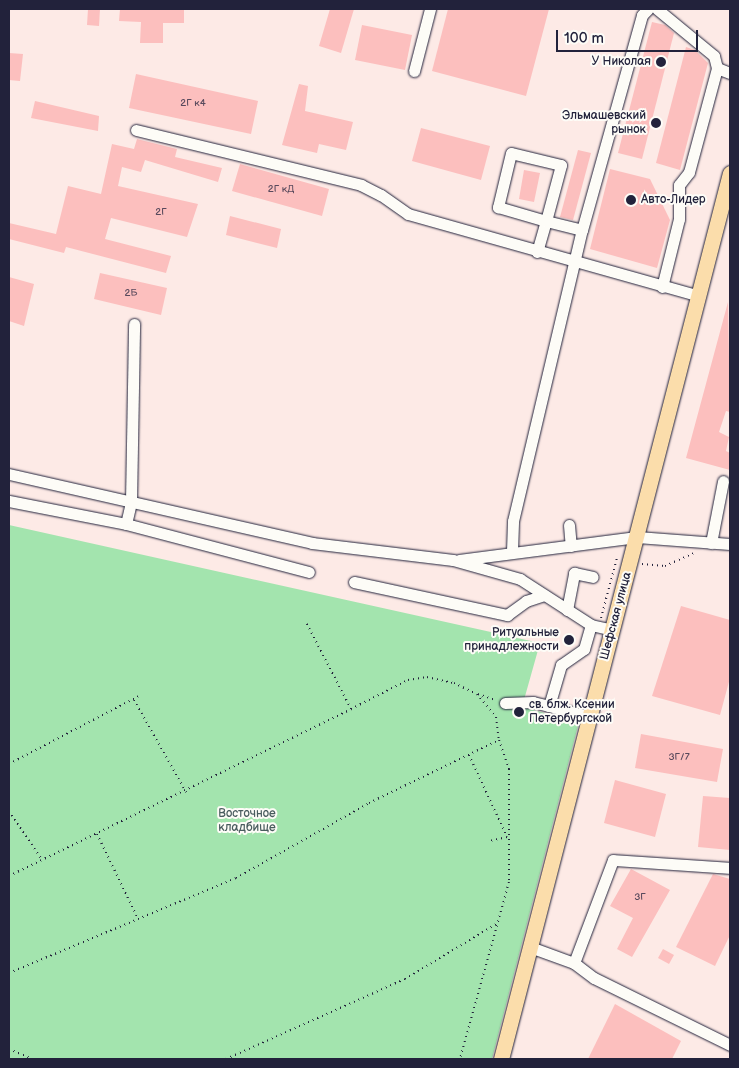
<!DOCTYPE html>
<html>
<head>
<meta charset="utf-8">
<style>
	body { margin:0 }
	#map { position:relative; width:739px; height:1068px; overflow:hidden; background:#fdeae6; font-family:"Balsamiq Sans",sans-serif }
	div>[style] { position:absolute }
	.green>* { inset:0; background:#a3e4ae }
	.building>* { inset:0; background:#fcbfbe }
	.path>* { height:2px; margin-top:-1px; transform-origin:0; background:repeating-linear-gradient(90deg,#22223b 0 1px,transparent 0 5px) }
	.roads { filter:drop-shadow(0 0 1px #22223b) drop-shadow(0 0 1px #22223b) }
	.minor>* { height:11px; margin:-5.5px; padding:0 5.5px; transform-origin:5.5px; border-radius:5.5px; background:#fdfcf7 }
	.major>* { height:15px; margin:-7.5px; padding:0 7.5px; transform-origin:7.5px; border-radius:7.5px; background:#fbddab }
	.dots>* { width:14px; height:14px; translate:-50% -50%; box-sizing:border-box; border:2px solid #fdfcf7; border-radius:50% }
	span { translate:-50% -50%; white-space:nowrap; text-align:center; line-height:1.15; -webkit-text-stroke:4px #fdfcf7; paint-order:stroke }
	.number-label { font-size:10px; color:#58495c }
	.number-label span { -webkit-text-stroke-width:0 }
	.poi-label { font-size:12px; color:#22223b }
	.right { translate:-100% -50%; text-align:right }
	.left { translate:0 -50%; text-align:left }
	.street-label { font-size:12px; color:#22223b }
	.park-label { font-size:12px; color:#495c5e }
	.frame { position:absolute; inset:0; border:10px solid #22223b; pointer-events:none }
	.scale { position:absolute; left:556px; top:30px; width:142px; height:22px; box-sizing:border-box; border:2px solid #22223b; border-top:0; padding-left:6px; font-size:15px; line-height:18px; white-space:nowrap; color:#22223b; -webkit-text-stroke:4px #fdfcf7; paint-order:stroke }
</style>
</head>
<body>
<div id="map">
	<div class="green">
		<div style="clip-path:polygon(9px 525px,540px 643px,522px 707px,579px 722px,492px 1059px,9px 1059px)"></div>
	</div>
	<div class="building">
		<div style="clip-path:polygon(88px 9px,100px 9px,99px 26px,87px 25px)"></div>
		<div style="clip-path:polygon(120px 9px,184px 9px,184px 23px,163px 23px,163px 43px,140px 43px,141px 22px,119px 21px)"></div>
		<div style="clip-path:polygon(330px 9px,354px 9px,341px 53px,319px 46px)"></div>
		<div style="clip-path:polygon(448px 9px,549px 9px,526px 96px,432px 71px)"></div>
		<div style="clip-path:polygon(652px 22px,665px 25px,674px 33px,642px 159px,618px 153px)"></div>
		<div style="clip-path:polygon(362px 25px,412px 35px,405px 70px,355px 60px)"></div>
		<div style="clip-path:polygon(686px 47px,695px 50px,708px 63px,680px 170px,656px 163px)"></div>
		<div style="clip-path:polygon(9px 53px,23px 54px,20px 81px,9px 80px)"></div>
		<div style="clip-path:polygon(136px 74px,258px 101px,251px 134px,129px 108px)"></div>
		<div style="clip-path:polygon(299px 84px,308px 86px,305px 111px,353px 122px,346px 150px,319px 144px,317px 153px,282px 145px)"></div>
		<div style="clip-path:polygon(35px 101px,99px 116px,98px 131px,31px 118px)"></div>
		<div style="clip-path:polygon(421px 128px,490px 146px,481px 180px,412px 161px)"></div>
		<div style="clip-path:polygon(137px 139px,177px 149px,175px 157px,222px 168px,218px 182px,145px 160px,141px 172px,122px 167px,118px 186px,198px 204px,187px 237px,111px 218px,105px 239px,171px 256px,166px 273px,66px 247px,64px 253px,9px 239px,9px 223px,56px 234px,68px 186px,101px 194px,112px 144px,134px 149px)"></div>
		<div style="clip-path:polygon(578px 150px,591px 153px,573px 220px,560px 217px)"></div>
		<div style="clip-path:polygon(240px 164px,329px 189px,322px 216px,232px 191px)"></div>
		<div style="clip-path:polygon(610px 169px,650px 179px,670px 220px,657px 268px,590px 249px)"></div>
		<div style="clip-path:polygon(524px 170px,540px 173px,534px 202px,519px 199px)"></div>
		<div style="clip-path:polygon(230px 216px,281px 229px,277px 248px,226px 235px)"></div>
		<div style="clip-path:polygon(100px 273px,167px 288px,161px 315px,94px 299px)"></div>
		<div style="clip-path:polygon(9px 277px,34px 284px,24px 326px,9px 321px)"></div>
		<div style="clip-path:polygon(728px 302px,730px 412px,726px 411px,719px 432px,729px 437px,726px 451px,730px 453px,730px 470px,686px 458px)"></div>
		<div style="clip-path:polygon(681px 606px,730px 620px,730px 678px,720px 715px,652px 696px)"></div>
		<div style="clip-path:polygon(641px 734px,723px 749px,717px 782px,635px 768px)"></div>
		<div style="clip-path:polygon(615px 780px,666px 794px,655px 837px,604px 823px)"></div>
		<div style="clip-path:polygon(703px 796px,730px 798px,730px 850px,698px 847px)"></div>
		<div style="clip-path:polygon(631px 869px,670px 890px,632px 957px,617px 949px,633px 918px,610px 906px)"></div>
		<div style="clip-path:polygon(713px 874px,730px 879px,730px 935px,715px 966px,676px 947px)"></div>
		<div style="clip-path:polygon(663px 949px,674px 955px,669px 964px,658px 958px)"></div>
		<div style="clip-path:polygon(615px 1004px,681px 1041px,672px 1059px,588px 1059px)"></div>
	</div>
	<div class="path">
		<div style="left:642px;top:564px;width:23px;rotate:5deg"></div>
		<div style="left:665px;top:566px;width:34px;rotate:-24deg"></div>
		<div style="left:601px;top:618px;width:62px;rotate:-75.1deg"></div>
		<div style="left:478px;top:694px;width:18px;rotate:19deg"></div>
		<div style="left:134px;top:700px;width:106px;rotate:60.5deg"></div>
		<div style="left:351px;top:709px;width:64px;rotate:-27deg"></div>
		<div style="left:408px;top:680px;width:19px;rotate:-9deg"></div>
		<div style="left:427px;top:677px;width:28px;rotate:13deg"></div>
		<div style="left:454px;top:683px;width:25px;rotate:26deg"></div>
		<div style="left:477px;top:694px;width:30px;rotate:50deg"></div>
		<div style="left:496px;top:717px;width:23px;rotate:83deg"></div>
		<div style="left:469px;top:755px;width:90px;rotate:65.1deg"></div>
		<div style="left:507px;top:837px;width:17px;rotate:167deg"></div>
		<div style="left:9px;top:764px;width:149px;rotate:-27.6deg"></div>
		<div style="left:9px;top:811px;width:59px;rotate:56deg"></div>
		<div style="left:97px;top:834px;width:94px;rotate:64.2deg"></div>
		<div style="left:138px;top:919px;width:106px;rotate:-22.7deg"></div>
		<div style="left:236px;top:878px;width:153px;rotate:-29.4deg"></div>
		<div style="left:369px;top:803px;width:144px;rotate:-25.9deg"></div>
		<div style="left:499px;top:740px;width:31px;rotate:71deg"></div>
		<div style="left:509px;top:769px;width:113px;rotate:90deg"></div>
		<div style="left:509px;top:882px;width:184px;rotate:105.5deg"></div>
		<div style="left:9px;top:876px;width:381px;rotate:-26deg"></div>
		<div style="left:351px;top:709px;width:96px;rotate:-117.4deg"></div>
		<div style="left:9px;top:973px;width:140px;rotate:-22.7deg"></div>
		<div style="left:9px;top:1049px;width:26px;rotate:23deg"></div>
		<div style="left:226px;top:1059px;width:196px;rotate:-24.1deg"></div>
		<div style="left:405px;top:979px;width:109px;rotate:-31.1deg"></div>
	</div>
	<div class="roads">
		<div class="minor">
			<div style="left:657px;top:9px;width:74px;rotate:39.5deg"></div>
			<div style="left:714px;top:56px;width:12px;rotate:76deg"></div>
			<div style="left:717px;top:68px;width:14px;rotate:21deg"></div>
			<div style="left:414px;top:71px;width:64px;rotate:-75.5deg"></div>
			<div style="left:136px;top:130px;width:232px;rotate:13.7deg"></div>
			<div style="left:361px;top:185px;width:22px;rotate:27deg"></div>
			<div style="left:381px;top:195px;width:33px;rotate:35deg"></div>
			<div style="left:408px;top:214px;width:302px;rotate:15.7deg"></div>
			<div style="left:537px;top:252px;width:32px;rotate:-74deg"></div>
			<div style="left:546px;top:221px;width:58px;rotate:-75deg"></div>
			<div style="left:561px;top:165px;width:51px;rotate:-166.5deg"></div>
			<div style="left:511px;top:153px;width:56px;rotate:103.5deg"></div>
			<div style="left:498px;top:207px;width:50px;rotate:16.3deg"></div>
			<div style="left:546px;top:221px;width:37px;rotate:14deg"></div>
			<div style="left:662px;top:287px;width:70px;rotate:-76deg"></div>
			<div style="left:679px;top:219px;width:34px;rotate:-90deg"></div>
			<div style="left:679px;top:185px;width:16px;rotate:-52deg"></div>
			<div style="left:689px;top:172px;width:108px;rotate:-74.9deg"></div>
			<div style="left:9px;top:474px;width:311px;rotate:12.8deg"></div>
			<div style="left:312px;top:543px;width:142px;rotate:6.9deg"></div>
			<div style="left:453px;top:560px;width:70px;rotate:15.8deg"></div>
			<div style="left:520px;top:579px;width:85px;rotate:32.9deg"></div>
			<div style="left:591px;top:625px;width:22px;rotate:13deg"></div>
			<div style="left:9px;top:501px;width:119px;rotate:11.1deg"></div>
			<div style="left:126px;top:524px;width:189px;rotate:14.7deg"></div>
			<div style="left:126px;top:524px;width:23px;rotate:-77deg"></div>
			<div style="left:131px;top:502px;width:178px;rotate:-89deg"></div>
			<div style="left:569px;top:525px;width:21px;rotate:85deg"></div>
			<div style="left:711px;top:543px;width:63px;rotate:-79deg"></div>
			<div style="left:512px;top:551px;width:30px;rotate:-88deg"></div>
			<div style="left:513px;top:521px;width:299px;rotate:-76.7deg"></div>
			<div style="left:582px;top:230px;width:223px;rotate:-74.4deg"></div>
			<div style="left:642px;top:15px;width:8px;rotate:-45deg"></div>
			<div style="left:459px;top:560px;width:179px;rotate:-7.4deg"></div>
			<div style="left:637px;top:537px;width:93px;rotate:4.3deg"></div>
			<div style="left:354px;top:582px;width:157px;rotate:12.2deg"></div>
			<div style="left:507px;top:615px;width:24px;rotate:-36deg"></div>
			<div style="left:526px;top:601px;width:19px;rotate:-18deg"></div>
			<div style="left:567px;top:610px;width:38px;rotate:-79deg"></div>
			<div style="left:574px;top:573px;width:19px;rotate:12deg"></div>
			<div style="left:505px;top:703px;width:28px;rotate:-2deg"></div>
			<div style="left:533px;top:702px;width:16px;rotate:14deg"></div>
			<div style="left:549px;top:706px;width:43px;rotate:-73.7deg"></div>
			<div style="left:561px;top:665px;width:28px;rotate:-35deg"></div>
			<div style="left:584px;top:649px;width:25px;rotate:-74deg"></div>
			<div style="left:549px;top:706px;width:42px;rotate:15deg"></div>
			<div style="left:530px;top:947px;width:47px;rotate:20deg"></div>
			<div style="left:574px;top:963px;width:110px;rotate:-69.3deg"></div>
			<div style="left:613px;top:860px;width:117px;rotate:3.9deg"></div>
			<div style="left:574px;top:963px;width:25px;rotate:37deg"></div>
			<div style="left:594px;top:978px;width:152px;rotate:26.2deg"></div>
		</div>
		<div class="major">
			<div style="left:501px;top:1059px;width:915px;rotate:-75.51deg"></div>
		</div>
	</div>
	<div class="dots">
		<div style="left:661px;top:62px;background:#22223b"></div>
		<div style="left:656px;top:123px;background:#22223b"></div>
		<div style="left:631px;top:200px;background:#22223b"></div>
		<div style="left:569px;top:640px;background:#22223b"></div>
		<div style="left:519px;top:712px;background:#22223b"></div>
	</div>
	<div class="number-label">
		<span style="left:193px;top:104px">2Г к4</span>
		<span style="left:281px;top:190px">2Г кД</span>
		<span style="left:161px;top:213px">2Г</span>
		<span style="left:131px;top:294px">2Б</span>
		<span style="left:679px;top:758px">3Г/7</span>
		<span style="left:640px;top:898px">3Г</span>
	</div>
	<div class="poi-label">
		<span class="right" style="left:651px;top:62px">У Николая</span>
		<span class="right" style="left:646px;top:123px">Эльмашевский<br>рынок</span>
		<span class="left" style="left:641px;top:200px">Авто-Лидер</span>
		<span class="right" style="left:559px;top:640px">Ритуальные<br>принадлежности</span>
		<span class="left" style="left:529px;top:712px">св. блж. Ксении<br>Петербургской</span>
	</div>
	<div class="street-label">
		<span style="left:616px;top:616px;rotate:-75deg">Шефская улица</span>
	</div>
	<div class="park-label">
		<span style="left:247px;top:821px">Восточное<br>кладбище</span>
	</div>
	<div class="frame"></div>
	<div class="scale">100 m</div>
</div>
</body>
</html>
